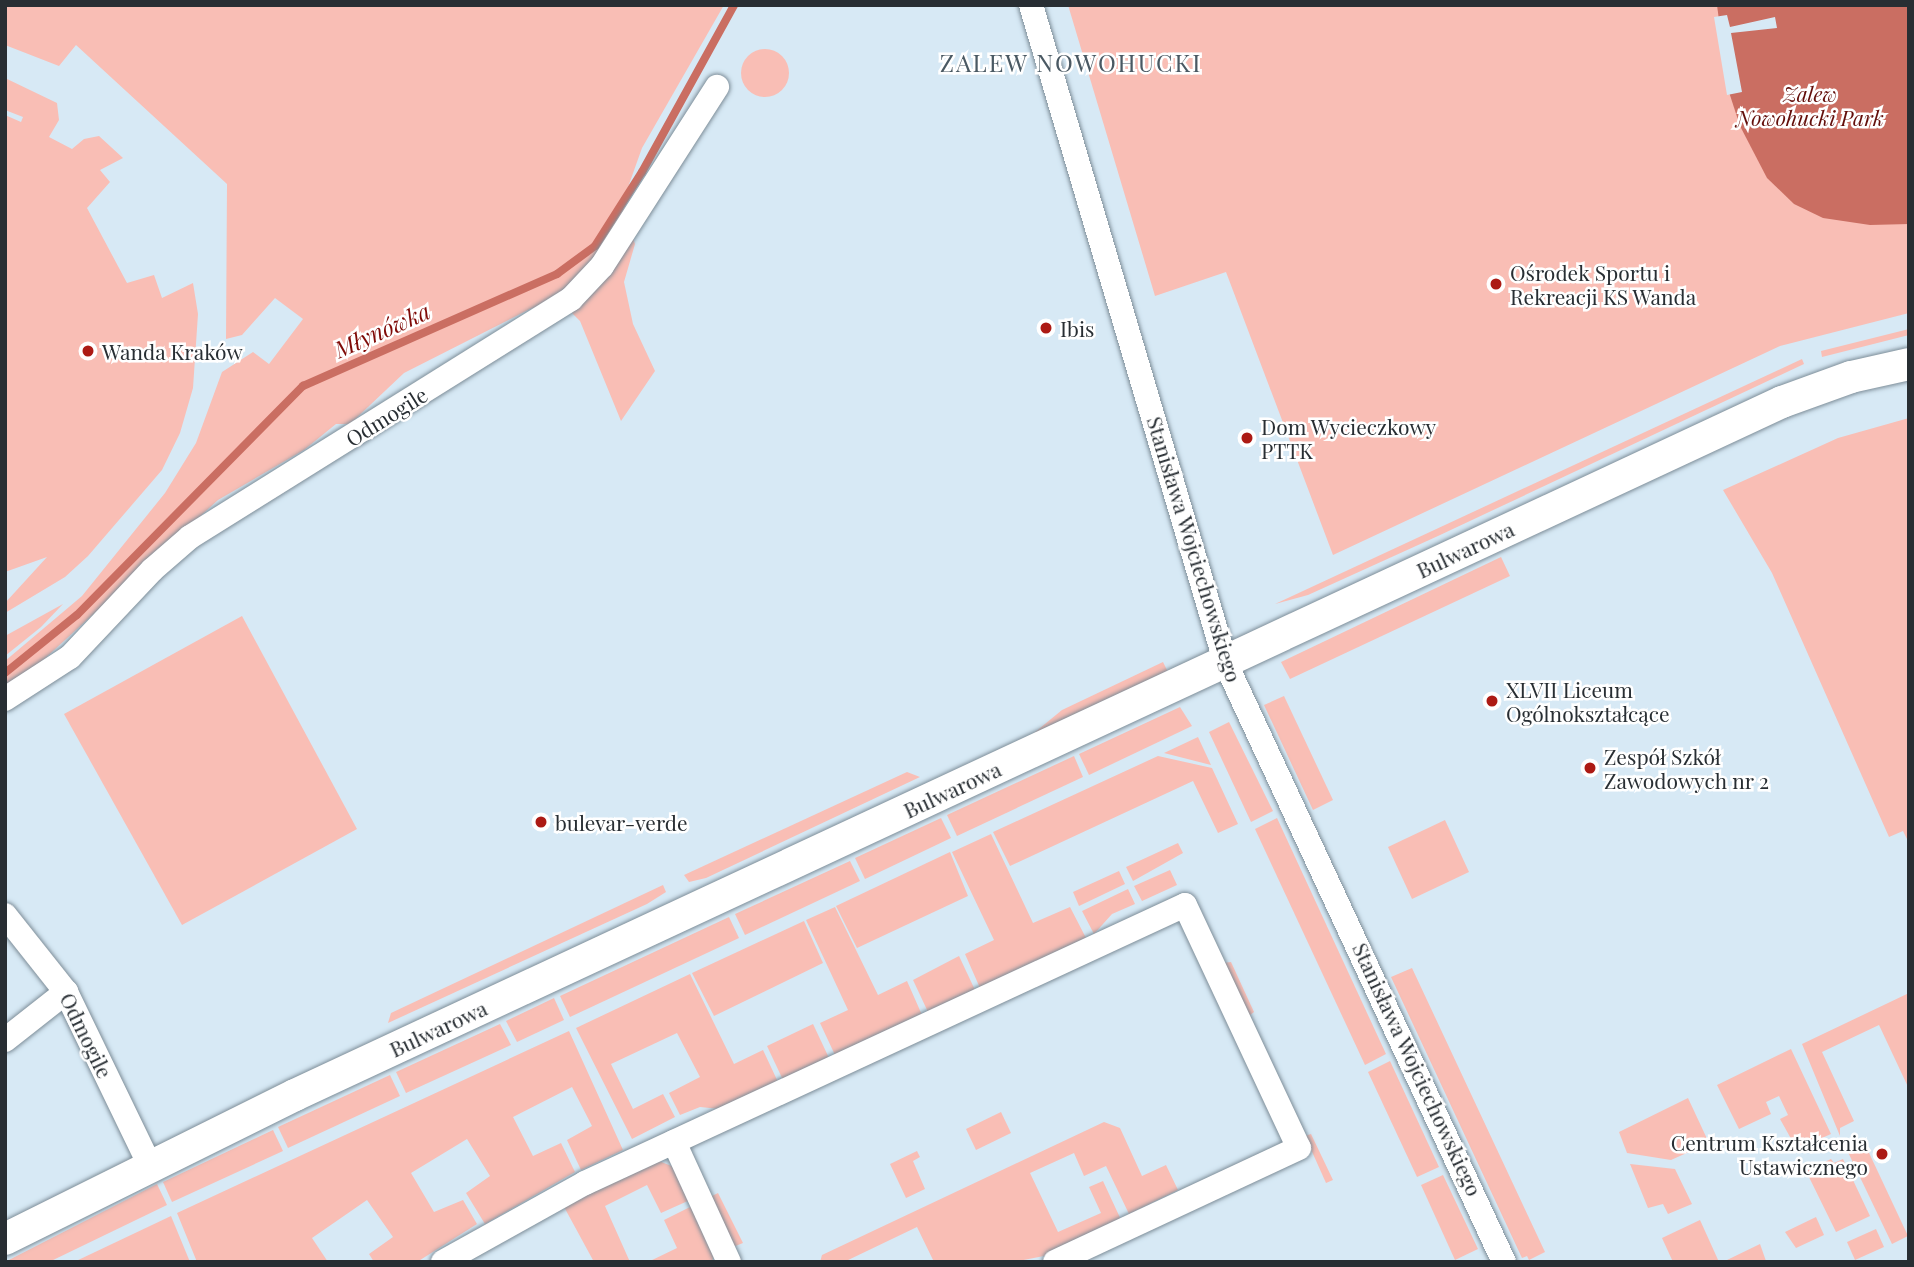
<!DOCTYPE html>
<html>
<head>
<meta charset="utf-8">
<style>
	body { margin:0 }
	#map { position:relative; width:1914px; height:1267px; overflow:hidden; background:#d7e9f5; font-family:"Playfair Display",serif }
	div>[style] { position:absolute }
	.green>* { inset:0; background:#f9beb5 }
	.round { border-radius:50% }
	.water>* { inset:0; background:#ca6e62 }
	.pier>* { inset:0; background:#d7e9f5 }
	.stream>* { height:8px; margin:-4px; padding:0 4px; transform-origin:4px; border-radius:4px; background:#ca6e62 }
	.roads { filter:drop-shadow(0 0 2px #7d8d98) drop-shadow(0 0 2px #7d8d98) }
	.minor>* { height:24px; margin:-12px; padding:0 12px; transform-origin:12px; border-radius:12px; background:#fff }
	.tertiary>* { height:32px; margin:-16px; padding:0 16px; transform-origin:16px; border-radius:16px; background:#fff }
	.dots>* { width:19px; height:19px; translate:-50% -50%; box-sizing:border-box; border:4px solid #fff; border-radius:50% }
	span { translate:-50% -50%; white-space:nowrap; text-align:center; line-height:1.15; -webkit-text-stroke:5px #fff; paint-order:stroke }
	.park-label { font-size:21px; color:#630e0a; font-style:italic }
	.poi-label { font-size:21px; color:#282e33 }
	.left { translate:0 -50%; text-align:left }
	.right { translate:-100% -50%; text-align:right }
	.street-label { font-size:21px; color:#282e33 }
	.water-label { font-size:23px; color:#7f0a07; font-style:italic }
	.quarter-label { font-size:24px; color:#4a5963; letter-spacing:2px }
	.frame { position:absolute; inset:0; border:7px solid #282e33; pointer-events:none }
</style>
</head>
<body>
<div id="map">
	<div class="green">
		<div style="clip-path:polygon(5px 5px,724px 5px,642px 148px,622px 204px,635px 244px,624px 282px,633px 324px,655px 371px,621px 421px,580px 321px,570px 311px,543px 305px,530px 309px,404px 373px,350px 424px,336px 424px,304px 450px,218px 500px,5px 695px,5px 661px,82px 596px,165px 493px,196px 443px,222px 372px,253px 352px,269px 364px,303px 319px,275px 298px,242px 335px,226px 339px,227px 184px,76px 45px,59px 66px,5px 45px)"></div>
		<div style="clip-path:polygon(1068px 5px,1909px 5px,1909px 313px,1780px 346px,1333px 555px,1226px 272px,1155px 296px)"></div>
		<div class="round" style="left:741px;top:49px;width:48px;height:48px"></div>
		<div style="clip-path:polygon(5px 78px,57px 103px,59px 120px,49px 137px,72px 149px,84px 139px,99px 136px,123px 158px,100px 170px,110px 182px,87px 208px,127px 283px,154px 275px,162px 298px,193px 283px,198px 314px,193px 388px,180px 433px,162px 470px,88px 556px,65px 577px,5px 613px,5px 603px,47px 557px,5px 572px,5px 115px,21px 122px,23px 117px,5px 110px)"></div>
		<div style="clip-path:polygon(1909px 329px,1909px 335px,1822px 357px,1821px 351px)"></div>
		<div style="clip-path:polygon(1802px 359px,1804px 364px,1438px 536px,1308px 595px,1275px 604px)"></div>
		<div style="clip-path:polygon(1909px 418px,1909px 843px,1903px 831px,1889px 837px,1772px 573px,1723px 490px,1838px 438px)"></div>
		<div style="clip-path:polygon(1501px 557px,1510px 576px,1290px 679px,1281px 662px)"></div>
		<div style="clip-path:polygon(63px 604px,41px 627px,5px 656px,5px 636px)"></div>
		<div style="clip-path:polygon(242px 616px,357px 829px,182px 925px,64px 714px)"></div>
		<div style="clip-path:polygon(1163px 662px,1168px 672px,1029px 737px,1062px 710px)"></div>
		<div style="clip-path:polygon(1284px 696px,1333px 800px,1313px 810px,1264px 705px)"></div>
		<div style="clip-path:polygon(1180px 707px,1192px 726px,1089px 775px,1079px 754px)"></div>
		<div style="clip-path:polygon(1229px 722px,1273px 811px,1251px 822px,1209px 732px)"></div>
		<div style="clip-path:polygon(1198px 737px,1211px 765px,1164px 753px)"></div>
		<div style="clip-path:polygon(1074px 756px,1083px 777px,957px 836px,947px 815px)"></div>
		<div style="clip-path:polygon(1158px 756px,1212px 768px,1238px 824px,1218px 833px,1193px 781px,1010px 866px,993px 832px)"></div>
		<div style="clip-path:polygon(907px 772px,920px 777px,706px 878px,689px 882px,684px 875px)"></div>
		<div style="clip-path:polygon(941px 818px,951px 838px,865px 879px,855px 858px)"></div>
		<div style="clip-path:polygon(1277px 818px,1386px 1054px,1365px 1065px,1255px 829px)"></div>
		<div style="clip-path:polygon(1445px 820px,1469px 872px,1412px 899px,1388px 847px)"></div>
		<div style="clip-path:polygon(991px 834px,1033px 923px,1070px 907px,1086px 938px,980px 988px,965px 954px,994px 940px,952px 852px)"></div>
		<div style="clip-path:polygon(1178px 843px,1183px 853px,1133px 881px,1126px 867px)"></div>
		<div style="clip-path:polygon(950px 852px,968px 896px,857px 948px,836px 906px)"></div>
		<div style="clip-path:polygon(850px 861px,860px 881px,745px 935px,735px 914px)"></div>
		<div style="clip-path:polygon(1170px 870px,1177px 885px,1142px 901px,1134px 886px)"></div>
		<div style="clip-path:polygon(1119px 871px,1125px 884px,1079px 906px,1073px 892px)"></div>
		<div style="clip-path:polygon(663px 885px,666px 892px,647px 904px,388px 1023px,391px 1013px)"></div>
		<div style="clip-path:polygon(1128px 889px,1135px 904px,1112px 914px,1094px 934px,1082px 911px)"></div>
		<div style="clip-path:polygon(835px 907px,878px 995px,907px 981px,922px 1015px,835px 1055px,820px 1023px,848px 1010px,806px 920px)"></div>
		<div style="clip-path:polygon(729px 917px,739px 938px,570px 1017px,560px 996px)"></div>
		<div style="clip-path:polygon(804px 921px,823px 963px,714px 1016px,692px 973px)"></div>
		<div style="clip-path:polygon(959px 956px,975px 990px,928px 1012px,913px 980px)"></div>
		<div style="clip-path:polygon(1231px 962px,1254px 1012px,1249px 1016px,1223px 963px)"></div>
		<div style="clip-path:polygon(1412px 968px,1545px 1252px,1529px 1260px,1527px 1256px,1522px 1258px,1391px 977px)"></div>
		<div style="clip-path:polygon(690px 974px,734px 1064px,763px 1050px,778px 1082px,720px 1109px,700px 1107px,680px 1115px,669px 1093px,700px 1077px,677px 1033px,611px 1064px,633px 1109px,663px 1094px,675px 1117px,632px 1139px,576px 1028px)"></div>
		<div style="clip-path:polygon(1909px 993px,1909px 1089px,1879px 1025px,1822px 1052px,1854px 1121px,1840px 1128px,1840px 1136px,1802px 1044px)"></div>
		<div style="clip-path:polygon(554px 998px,564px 1020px,517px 1042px,506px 1021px)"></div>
		<div style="clip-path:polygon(500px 1024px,511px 1045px,406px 1093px,396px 1072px)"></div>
		<div style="clip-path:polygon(813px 1024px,829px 1058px,783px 1080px,767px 1046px)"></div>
		<div style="clip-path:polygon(569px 1031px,623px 1150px,581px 1170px,567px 1140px,592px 1126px,572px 1087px,513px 1117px,533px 1156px,561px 1143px,575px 1172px,485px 1224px,466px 1193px,490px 1176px,467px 1139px,411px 1173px,434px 1212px,463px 1200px,477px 1224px,417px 1262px,374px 1262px,369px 1254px,393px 1237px,367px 1200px,312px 1238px,328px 1262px,197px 1262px,177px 1213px)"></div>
		<div style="clip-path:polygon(1791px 1049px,1831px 1134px,1822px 1138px,1824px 1143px,1799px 1153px,1780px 1119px,1788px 1115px,1779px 1096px,1766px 1102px,1771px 1114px,1739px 1129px,1717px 1085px)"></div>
		<div style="clip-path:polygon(1390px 1061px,1439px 1167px,1417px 1177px,1368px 1072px)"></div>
		<div style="clip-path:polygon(390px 1075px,400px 1096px,288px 1148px,278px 1127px)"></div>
		<div style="clip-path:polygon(1688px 1098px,1709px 1143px,1671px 1160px,1627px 1153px,1619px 1132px)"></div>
		<div style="clip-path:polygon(1001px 1112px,1011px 1133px,976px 1150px,966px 1129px)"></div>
		<div style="clip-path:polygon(1104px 1122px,1120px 1128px,1142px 1176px,1166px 1165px,1178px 1190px,1129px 1214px,1106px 1166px,1084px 1176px,1074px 1153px,1030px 1173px,1058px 1232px,1101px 1213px,1089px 1187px,1103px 1181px,1122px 1222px,1054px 1254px,1013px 1262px,934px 1262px,917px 1227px,844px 1262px,820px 1262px,822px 1255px)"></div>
		<div style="clip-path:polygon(273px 1130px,283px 1151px,172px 1202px,163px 1182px)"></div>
		<div style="clip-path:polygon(1311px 1134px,1333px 1180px,1326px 1183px,1305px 1136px)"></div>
		<div style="clip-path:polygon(1863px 1140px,1908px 1236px,1892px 1244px,1846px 1148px)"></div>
		<div style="clip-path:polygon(917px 1151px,920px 1157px,913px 1161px,925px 1189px,906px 1198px,890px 1164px)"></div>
		<div style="clip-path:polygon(1831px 1159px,1834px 1163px,1843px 1159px,1870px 1216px,1836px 1232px,1806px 1171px)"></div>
		<div style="clip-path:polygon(659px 1161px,674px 1167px,690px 1200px,661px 1213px,647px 1185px,605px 1206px,630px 1262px,594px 1262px,563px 1205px)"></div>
		<div style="clip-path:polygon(1630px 1164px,1675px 1169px,1692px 1204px,1668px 1214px,1663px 1204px,1648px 1208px)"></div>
		<div style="clip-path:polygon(1443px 1175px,1478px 1249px,1455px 1260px,1421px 1185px)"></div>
		<div style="clip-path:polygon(157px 1184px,167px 1205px,49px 1262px,5px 1262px)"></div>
		<div style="clip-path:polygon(718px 1193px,743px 1243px,733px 1247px,710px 1197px)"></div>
		<div style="clip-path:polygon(692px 1206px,714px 1255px,712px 1262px,648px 1262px,677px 1248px,664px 1220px)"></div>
		<div style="clip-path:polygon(171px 1216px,190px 1262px,74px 1262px)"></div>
		<div style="clip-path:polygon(1816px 1217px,1824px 1235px,1796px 1248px,1785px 1232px)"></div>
		<div style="clip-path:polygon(1700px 1220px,1719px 1262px,1673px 1262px,1662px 1238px)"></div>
		<div style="clip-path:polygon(1876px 1229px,1884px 1247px,1855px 1260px,1847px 1242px)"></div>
		<div style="clip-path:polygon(1760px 1244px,1766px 1261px,1728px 1262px,1727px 1260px)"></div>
	</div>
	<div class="water">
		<div style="clip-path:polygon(1717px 5px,1909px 5px,1909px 224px,1870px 225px,1823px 218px,1794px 204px,1767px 178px,1740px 126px,1728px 89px)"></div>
	</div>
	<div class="pier">
		<div style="clip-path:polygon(1727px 15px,1730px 27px,1775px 17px,1777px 28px,1731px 33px,1742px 92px,1727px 95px,1714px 17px)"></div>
	</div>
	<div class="stream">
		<div style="left:5px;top:673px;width:92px;rotate:-38.9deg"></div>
		<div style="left:77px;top:615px;width:322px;rotate:-45.4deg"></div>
		<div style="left:303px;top:386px;width:278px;rotate:-23.8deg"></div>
		<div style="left:557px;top:274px;width:47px;rotate:-36.4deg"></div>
		<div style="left:595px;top:246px;width:88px;rotate:-57.6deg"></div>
		<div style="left:642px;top:172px;width:191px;rotate:-61.1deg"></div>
	</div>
	<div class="roads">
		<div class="minor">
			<div style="left:1031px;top:5px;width:687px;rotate:73.52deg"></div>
			<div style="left:1226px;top:664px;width:659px;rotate:65.07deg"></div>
			<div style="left:5px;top:699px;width:77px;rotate:-32.9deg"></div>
			<div style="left:70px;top:657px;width:120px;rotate:-46.7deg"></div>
			<div style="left:152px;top:570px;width:50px;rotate:-41deg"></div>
			<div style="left:190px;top:537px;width:449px;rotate:-32deg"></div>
			<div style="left:571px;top:299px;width:45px;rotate:-46.8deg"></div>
			<div style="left:602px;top:266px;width:213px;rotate:-57.3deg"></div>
			<div style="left:5px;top:915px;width:98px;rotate:51.6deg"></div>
			<div style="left:66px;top:992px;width:195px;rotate:64.2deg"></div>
			<div style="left:5px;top:1040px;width:78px;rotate:-38.2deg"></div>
			<div style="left:674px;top:1142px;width:132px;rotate:65.4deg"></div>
			<div style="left:443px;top:1262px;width:162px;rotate:-29.1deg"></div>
			<div style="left:585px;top:1183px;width:661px;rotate:-24.86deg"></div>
			<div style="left:1185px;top:905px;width:268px;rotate:64.9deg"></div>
			<div style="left:1299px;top:1148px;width:269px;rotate:155deg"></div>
		</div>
		<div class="tertiary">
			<div style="left:5px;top:1239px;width:324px;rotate:-26.4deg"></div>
			<div style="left:295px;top:1095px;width:1641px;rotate:-24.99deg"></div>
			<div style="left:1782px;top:402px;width:73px;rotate:-19.9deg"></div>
			<div style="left:1851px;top:377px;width:59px;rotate:-12.6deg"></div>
		</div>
	</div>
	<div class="dots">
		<div style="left:1496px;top:284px;background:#ac1a14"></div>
		<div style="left:1046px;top:328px;background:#ac1a14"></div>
		<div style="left:88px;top:351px;background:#ac1a14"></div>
		<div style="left:1247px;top:438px;background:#ac1a14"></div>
		<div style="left:1492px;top:701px;background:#ac1a14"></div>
		<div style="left:1590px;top:768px;background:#ac1a14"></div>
		<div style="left:541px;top:822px;background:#ac1a14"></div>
		<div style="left:1882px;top:1154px;background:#ac1a14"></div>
	</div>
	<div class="park-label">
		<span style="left:1810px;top:105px">Zalew<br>Nowohucki Park</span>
	</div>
	<div class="poi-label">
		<span class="left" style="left:1510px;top:284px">Ośrodek Sportu i<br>Rekreacji KS Wanda</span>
		<span class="left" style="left:1060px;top:328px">Ibis</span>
		<span class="left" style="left:102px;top:351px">Wanda Kraków</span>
		<span class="left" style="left:1261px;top:438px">Dom Wycieczkowy<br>PTTK</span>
		<span class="left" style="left:1506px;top:701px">XLVII Liceum<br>Ogólnokształcące</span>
		<span class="left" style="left:1604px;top:768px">Zespół Szkół<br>Zawodowych nr 2</span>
		<span class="left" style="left:555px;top:822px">bulevar-verde</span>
		<span class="right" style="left:1868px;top:1154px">Centrum Kształcenia<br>Ustawicznego</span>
	</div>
	<div class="street-label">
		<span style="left:386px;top:416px;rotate:-32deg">Odmogile</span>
		<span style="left:1195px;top:549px;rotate:73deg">Stanisława Wojciechowskiego</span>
		<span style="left:1465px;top:549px;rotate:-25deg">Bulwarowa</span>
		<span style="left:952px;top:789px;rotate:-25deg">Bulwarowa</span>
		<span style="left:438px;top:1028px;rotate:-25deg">Bulwarowa</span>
		<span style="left:87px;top:1035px;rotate:64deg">Odmogile</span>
		<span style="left:1418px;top:1069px;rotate:65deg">Stanisława Wojciechowskiego</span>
	</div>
	<div class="water-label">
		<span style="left:382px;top:330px;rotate:-24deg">Młynówka</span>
	</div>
	<div class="quarter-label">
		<span style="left:1071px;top:63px">ZALEW NOWOHUCKI</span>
	</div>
	<div class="frame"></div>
</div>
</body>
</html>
